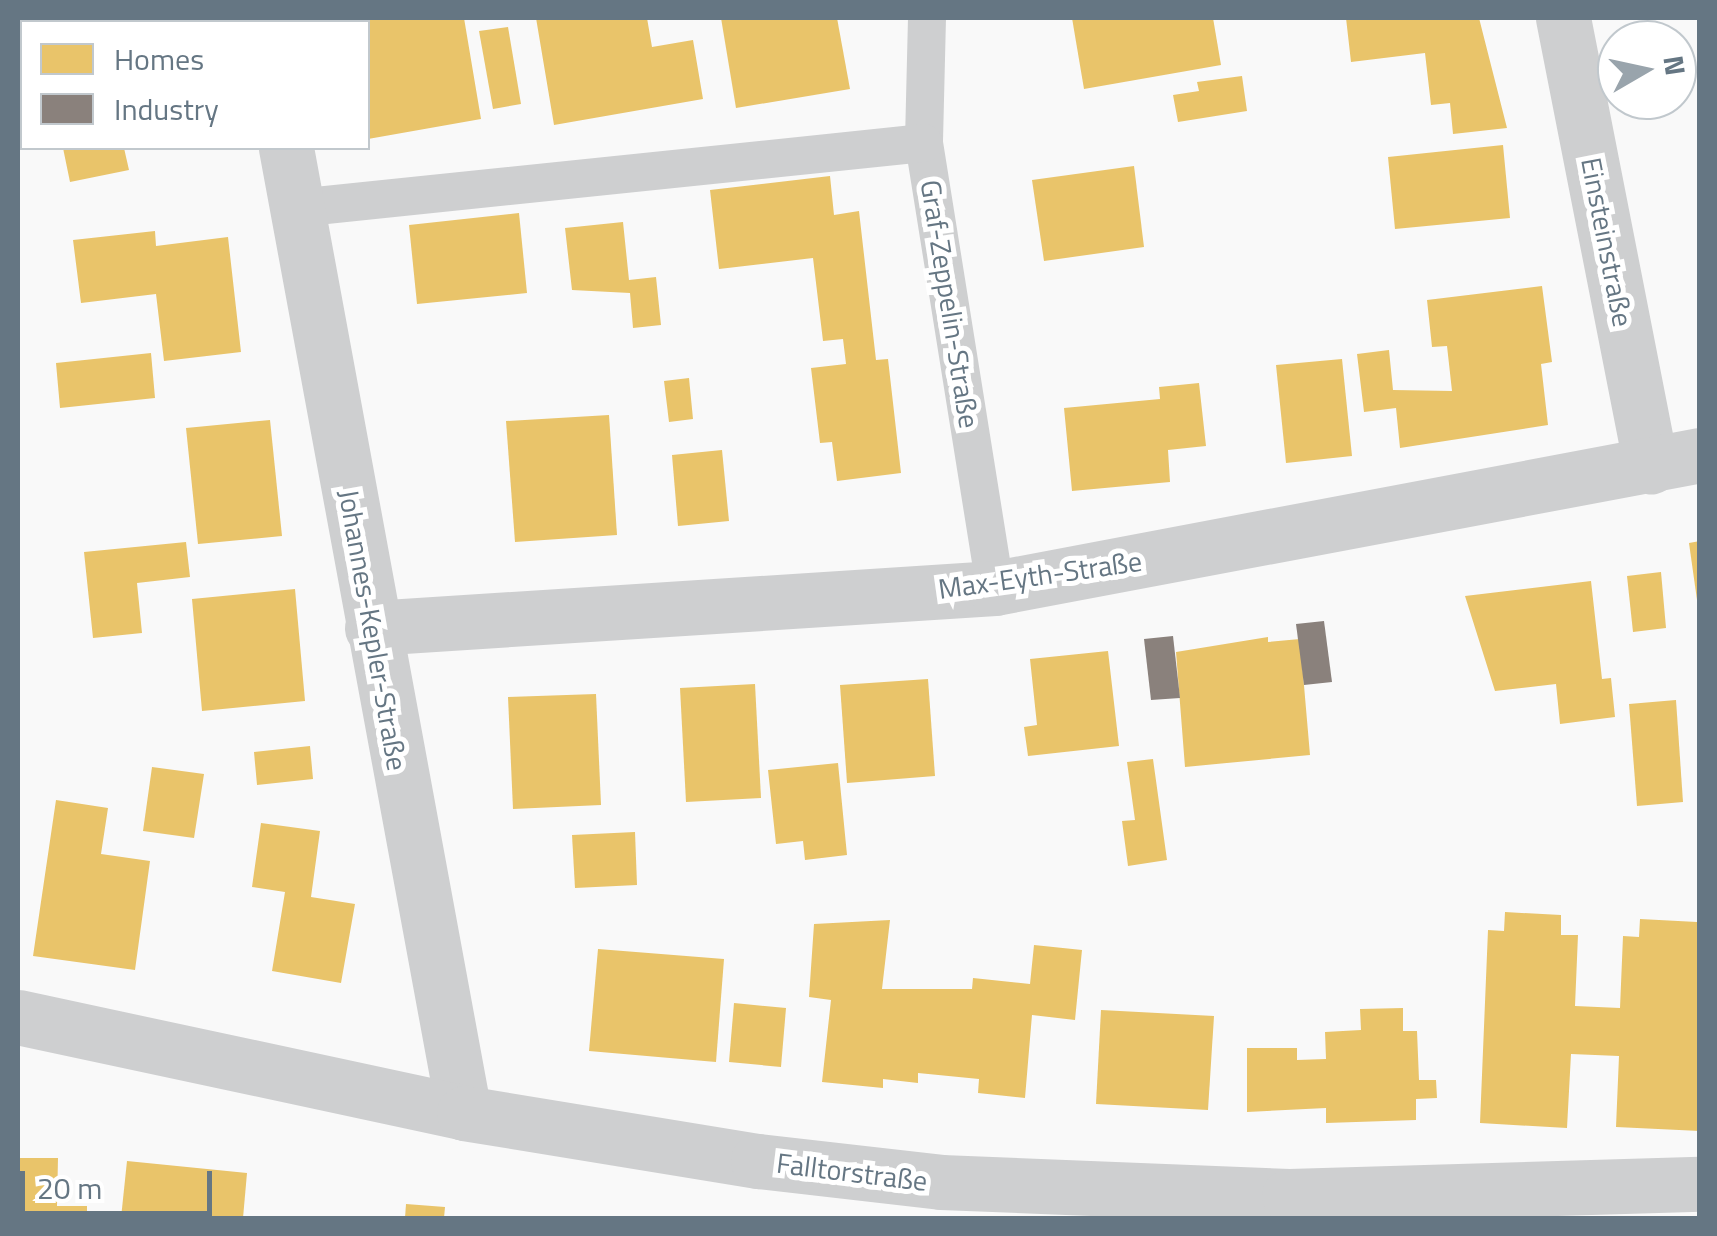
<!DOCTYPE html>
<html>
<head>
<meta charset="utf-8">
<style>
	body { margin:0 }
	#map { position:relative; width:1717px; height:1236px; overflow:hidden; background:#f9f9f9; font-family:"Titillium Web",sans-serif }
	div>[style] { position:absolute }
	.homes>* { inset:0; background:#e9c46a }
	.industry>* { inset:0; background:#8a817c }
	.lane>* { height:38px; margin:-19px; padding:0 19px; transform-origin:19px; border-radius:19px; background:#cecfd0 }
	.street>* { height:55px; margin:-27.5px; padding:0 27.5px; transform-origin:27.5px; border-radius:27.5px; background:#cecfd0 }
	span { translate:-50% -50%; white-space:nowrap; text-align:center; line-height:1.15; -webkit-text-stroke:10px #fff; paint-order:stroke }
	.street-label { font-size:28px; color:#657683 }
	.frame { position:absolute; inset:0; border:20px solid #657683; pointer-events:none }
	.legend { position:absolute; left:20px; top:20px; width:350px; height:130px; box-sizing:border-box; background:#fff; border:2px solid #c1c8cd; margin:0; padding:12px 18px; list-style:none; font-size:30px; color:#657683 }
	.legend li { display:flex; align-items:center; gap:20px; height:50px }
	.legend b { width:50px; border:2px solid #c1c8cd }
	.north { position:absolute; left:1597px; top:20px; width:100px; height:100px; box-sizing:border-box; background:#fff; border:2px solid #c1c8cd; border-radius:50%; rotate:81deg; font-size:28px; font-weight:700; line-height:40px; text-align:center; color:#657683 }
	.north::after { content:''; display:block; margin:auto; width:35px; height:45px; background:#99a4ac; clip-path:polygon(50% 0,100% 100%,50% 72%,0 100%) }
	.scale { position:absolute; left:20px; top:1171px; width:192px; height:45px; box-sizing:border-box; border:5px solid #657683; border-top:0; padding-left:12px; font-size:30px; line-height:35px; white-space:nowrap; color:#657683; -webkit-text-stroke:8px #fff; paint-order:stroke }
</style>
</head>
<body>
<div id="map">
	<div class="homes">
		<div style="clip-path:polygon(63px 18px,201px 18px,202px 22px,64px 22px)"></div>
		<div style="clip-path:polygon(338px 18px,464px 18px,481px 119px,368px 139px,368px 22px)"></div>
		<div style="clip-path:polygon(536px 18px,647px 18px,652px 47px,693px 40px,703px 99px,554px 125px)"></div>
		<div style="clip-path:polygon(721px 18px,837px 18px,850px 89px,736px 108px)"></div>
		<div style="clip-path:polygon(1072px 18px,1213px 18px,1221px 65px,1084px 89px)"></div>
		<div style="clip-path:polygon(1346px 18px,1479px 18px,1507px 128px,1453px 134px,1450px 103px,1431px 105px,1425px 53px,1351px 62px)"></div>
		<div style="clip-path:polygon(508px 27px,521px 104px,493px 109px,479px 31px)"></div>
		<div style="clip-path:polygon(1242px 76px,1247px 111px,1178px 122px,1173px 95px,1199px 91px,1197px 82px)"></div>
		<div style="clip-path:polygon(1503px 145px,1510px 218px,1395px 229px,1388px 157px)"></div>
		<div style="clip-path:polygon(63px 148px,124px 148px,129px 170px,70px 182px)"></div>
		<div style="clip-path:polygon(1134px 166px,1144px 247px,1044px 261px,1032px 180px)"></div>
		<div style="clip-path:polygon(830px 176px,834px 215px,859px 211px,876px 360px,888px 359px,901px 473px,837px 481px,832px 442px,820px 443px,811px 368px,846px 364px,843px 339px,823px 341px,813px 258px,719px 269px,710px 190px)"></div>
		<div style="clip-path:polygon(519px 213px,527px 293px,417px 304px,409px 225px)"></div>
		<div style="clip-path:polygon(623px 222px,629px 280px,656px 277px,661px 325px,633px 328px,630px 293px,572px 290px,565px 228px)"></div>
		<div style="clip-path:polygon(155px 231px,156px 246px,228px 237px,241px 352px,164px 361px,156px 294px,81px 303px,73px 240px)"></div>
		<div style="clip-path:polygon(1542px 286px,1552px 362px,1541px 364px,1548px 425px,1400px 448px,1396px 408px,1364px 412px,1357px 354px,1389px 350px,1393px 390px,1452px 391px,1447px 346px,1432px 347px,1427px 300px)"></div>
		<div style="clip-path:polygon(151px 353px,155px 398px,60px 408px,56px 363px)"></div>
		<div style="clip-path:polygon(1342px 359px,1352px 456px,1286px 463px,1276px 365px)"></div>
		<div style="clip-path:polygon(689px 378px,693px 419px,669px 422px,664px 381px)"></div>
		<div style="clip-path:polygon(1199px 383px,1206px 446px,1168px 450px,1170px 482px,1072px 491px,1064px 408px,1160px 399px,1159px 387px)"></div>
		<div style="clip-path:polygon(609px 415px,617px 535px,515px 542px,506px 421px)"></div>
		<div style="clip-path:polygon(270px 420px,282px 536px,198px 544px,186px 428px)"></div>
		<div style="clip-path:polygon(722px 450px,729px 521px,678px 526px,672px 455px)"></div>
		<div style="clip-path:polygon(1700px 541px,1700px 600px,1697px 600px,1689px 543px)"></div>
		<div style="clip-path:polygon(186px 542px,190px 577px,137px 583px,142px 633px,93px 638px,84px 552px)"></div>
		<div style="clip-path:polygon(1661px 572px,1666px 628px,1633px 632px,1627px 576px)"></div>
		<div style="clip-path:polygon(1591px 581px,1602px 679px,1611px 678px,1615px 717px,1560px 724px,1556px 684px,1495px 691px,1465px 596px)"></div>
		<div style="clip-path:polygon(295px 589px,305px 701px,202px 711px,192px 599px)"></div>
		<div style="clip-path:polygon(1268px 637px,1268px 642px,1300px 639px,1310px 755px,1185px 767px,1176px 652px)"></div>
		<div style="clip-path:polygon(1108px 651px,1119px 746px,1028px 756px,1024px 727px,1037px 725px,1030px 659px)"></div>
		<div style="clip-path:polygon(928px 679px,935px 776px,847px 783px,840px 685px)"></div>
		<div style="clip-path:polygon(755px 684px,761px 798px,686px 802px,680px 688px)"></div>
		<div style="clip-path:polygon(596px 694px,601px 805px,513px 809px,508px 697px)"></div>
		<div style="clip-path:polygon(1676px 700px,1683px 802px,1637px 806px,1629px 704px)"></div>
		<div style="clip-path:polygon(310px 746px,313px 779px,257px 785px,254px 752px)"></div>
		<div style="clip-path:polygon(1153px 759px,1167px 860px,1128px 866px,1122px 821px,1135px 820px,1127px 762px)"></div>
		<div style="clip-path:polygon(838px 763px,847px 855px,805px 860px,803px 841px,776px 844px,768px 770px)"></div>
		<div style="clip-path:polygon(152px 767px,204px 774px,194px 838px,143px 831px)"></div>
		<div style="clip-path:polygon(56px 800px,108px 808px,101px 854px,150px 861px,135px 970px,33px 956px)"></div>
		<div style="clip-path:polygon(261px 823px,320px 831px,311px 897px,355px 904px,341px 983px,272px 971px,285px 892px,252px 887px)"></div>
		<div style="clip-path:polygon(635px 832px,637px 885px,575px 888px,572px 835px)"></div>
		<div style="clip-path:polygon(1505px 912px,1561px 915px,1561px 935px,1578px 935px,1575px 1006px,1620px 1008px,1623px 936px,1639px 937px,1640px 919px,1697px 922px,1700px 1131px,1616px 1127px,1619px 1056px,1571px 1054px,1567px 1128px,1480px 1123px,1488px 930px,1504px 931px)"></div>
		<div style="clip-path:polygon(890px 920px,882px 989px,972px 989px,973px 978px,1030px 984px,1034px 945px,1082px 950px,1075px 1020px,1032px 1015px,1025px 1098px,978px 1093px,979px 1079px,918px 1073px,918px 1083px,883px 1079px,883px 1088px,822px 1082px,831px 1000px,809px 997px,814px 924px)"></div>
		<div style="clip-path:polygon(598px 949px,724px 959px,716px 1062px,589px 1051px)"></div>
		<div style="clip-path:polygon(734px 1003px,786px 1008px,781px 1067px,729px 1062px)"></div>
		<div style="clip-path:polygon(1403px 1008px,1403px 1031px,1417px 1031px,1419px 1080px,1436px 1080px,1437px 1098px,1416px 1099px,1416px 1120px,1326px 1123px,1326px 1108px,1247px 1112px,1247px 1048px,1297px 1048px,1297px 1060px,1326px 1059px,1325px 1032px,1361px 1030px,1360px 1009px)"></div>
		<div style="clip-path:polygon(1101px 1010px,1214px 1016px,1208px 1110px,1096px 1104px)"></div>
		<div style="clip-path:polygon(18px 1158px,58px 1158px,57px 1206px,87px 1206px,87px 1218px,18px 1218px)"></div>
		<div style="clip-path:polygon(127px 1161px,247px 1173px,243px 1218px,121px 1218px)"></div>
		<div style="clip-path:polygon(406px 1204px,445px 1207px,444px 1218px,405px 1218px)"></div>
	</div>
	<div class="industry">
		<div style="clip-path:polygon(1324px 621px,1332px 682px,1304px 685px,1296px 624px)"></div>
		<div style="clip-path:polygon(1173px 636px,1180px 698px,1151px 700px,1144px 639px)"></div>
	</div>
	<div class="lane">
		<div style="left:927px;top:18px;width:125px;rotate:91.4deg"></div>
		<div style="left:924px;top:143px;width:451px;rotate:80.9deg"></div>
		<div style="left:297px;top:208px;width:630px;rotate:-5.92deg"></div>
	</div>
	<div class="street">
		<div style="left:263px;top:18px;width:4px;rotate:76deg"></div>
		<div style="left:1563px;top:18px;width:457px;rotate:78.9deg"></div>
		<div style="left:286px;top:148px;width:981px;rotate:79.55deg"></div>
		<div style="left:372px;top:628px;width:624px;rotate:-3.67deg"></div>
		<div style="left:995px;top:588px;width:717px;rotate:-10.68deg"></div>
		<div style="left:18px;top:1017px;width:456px;rotate:12.1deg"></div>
		<div style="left:464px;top:1113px;width:298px;rotate:9.3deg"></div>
		<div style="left:758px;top:1161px;width:184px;rotate:6.5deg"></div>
		<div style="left:941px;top:1182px;width:348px;rotate:2.3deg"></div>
		<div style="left:1289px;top:1196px;width:411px;rotate:-1.7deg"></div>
	</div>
	<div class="street-label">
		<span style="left:1607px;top:242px;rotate:79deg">Einsteinstraße</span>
		<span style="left:950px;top:304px;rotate:81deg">Graf-Zeppelin-Straße</span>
		<span style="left:1040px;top:575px;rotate:-8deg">Max-Eyth-Straße</span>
		<span style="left:373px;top:630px;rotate:80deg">Johannes-Kepler-Straße</span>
		<span style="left:852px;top:1172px;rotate:7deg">Falltorstraße</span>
	</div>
	<div class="frame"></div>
	<ul class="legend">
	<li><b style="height:28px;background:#e9c46a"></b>Homes</li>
	<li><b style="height:28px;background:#8a817c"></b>Industry</li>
	</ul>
	<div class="north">N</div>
	<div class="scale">20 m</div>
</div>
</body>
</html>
